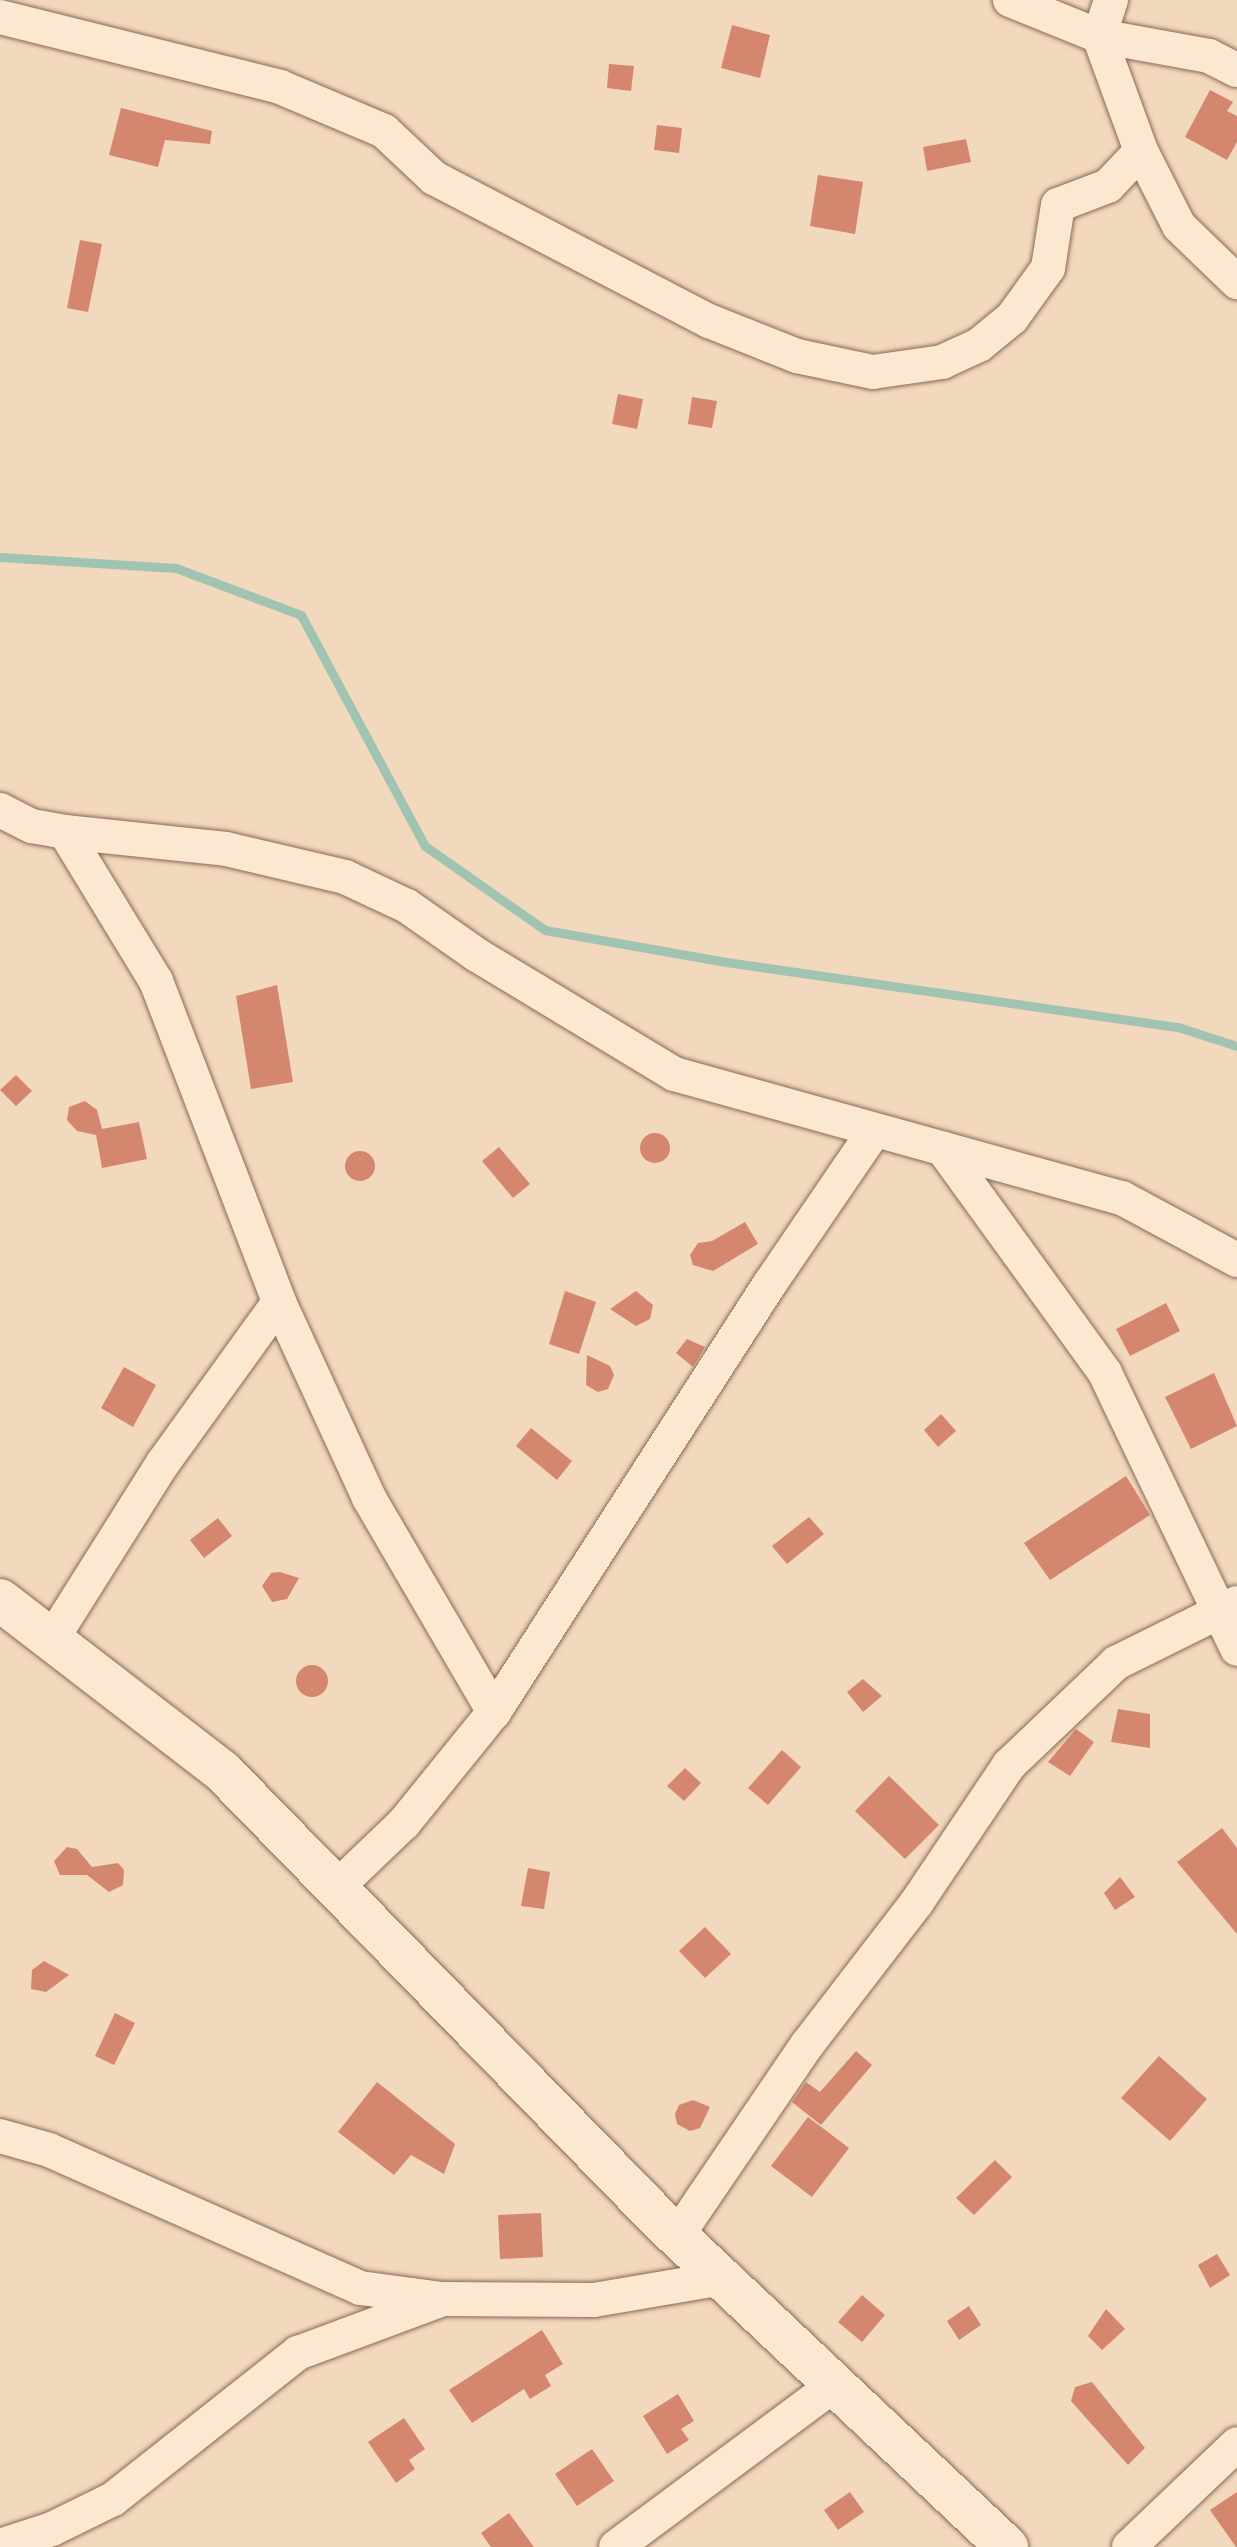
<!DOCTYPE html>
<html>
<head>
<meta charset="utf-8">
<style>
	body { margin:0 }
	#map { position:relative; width:1237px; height:2547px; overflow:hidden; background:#f2d8bd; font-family:Georgia,serif }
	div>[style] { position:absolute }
	.stream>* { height:9px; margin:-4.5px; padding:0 4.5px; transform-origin:4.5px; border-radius:4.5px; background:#a1c3b2 }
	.building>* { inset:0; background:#d4866f }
	.round { border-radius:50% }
	.roads { filter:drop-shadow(0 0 2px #8c6754) drop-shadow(0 0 2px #8c6754) }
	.minor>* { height:34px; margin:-17px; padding:0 17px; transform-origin:17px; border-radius:17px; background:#fce7d1 }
	.tertiary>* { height:42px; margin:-21px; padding:0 21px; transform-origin:21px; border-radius:21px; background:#fce7d1 }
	span { translate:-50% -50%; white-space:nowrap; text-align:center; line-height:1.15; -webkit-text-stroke:6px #f9e4cd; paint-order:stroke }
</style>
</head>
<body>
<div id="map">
	<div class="stream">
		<div style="left:0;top:557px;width:176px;rotate:3.6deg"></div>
		<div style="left:176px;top:568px;width:134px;rotate:20.6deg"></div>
		<div style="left:301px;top:615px;width:262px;rotate:61.8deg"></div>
		<div style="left:425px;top:846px;width:146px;rotate:35deg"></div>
		<div style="left:545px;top:930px;width:184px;rotate:10deg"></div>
		<div style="left:726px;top:962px;width:457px;rotate:8.2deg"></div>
		<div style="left:1178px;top:1027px;width:62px;rotate:17.9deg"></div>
	</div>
	<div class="building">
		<div style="clip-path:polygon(732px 25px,770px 35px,760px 78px,721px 68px)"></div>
		<div style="clip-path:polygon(609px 64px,634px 66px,631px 91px,607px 88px)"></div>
		<div style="clip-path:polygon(1210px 90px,1233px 102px,1227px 111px,1237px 116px,1237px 142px,1227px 160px,1185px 137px)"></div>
		<div style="clip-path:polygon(121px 108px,212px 131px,210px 144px,165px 140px,158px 167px,109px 155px)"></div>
		<div style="clip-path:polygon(657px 125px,682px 128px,679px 153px,654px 150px)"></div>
		<div style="clip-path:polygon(966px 139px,971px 162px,927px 171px,923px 147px)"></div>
		<div style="clip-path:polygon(818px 175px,863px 182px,855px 234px,810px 226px)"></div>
		<div style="clip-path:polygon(80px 240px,102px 244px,88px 312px,67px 308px)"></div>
		<div style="clip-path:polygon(618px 394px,643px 399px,637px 429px,612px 424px)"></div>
		<div style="clip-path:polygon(692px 397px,717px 401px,712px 428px,688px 424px)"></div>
		<div style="clip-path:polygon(277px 985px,293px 1082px,251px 1089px,236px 996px)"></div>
		<div style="clip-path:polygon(16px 1075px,32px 1091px,16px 1106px,0 1090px)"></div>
		<div style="clip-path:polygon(85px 1101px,97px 1110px,102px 1129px,139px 1122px,147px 1159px,102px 1168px,96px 1135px,77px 1131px,67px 1120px,69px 1107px)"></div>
		<div class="round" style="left:640px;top:1133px;width:30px;height:30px"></div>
		<div style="clip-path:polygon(499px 1147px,530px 1184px,513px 1198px,482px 1161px)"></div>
		<div class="round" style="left:345px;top:1151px;width:30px;height:30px"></div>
		<div style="clip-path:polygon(745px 1222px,758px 1244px,713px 1271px,693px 1265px,690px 1255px,698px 1243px,712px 1241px)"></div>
		<div style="clip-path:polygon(565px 1291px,596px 1302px,579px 1354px,549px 1344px)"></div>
		<div style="clip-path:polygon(636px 1291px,653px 1305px,650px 1319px,636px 1326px,610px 1309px)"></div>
		<div style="clip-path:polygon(1166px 1303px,1180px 1331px,1130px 1356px,1116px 1329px)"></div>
		<div style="clip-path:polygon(687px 1339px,705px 1347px,693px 1367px,676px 1353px)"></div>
		<div style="clip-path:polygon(587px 1355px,610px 1366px,614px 1375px,608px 1389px,598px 1392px,586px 1385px)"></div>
		<div style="clip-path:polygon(124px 1367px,156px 1385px,133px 1427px,101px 1408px)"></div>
		<div style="clip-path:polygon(1214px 1373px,1237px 1426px,1191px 1449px,1165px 1397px)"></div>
		<div style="clip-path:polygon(941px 1414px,956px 1431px,938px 1447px,924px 1430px)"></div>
		<div style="clip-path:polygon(531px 1428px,572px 1461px,557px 1480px,516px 1446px)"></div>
		<div style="clip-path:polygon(1126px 1476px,1150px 1515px,1050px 1580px,1024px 1543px)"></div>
		<div style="clip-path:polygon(809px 1517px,824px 1534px,787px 1564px,772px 1546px)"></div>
		<div style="clip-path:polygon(218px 1518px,232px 1536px,204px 1558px,190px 1540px)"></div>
		<div style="clip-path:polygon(280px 1572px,299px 1578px,287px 1599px,272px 1602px,262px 1586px,271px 1573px)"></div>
		<div class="round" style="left:296px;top:1665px;width:32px;height:32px"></div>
		<div style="clip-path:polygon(863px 1679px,882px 1696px,863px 1712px,847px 1692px)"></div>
		<div style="clip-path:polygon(1118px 1709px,1150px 1714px,1150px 1748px,1111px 1742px)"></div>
		<div style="clip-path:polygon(1076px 1729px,1094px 1742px,1070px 1776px,1048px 1762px)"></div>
		<div style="clip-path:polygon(782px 1750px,801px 1767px,768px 1805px,748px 1788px)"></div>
		<div style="clip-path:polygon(685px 1768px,701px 1783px,684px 1801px,667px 1786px)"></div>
		<div style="clip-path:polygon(889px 1776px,939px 1825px,905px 1859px,855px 1811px)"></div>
		<div style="clip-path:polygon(1222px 1828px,1237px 1848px,1237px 1934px,1177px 1862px)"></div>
		<div style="clip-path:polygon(67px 1847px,77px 1849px,92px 1867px,118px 1863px,124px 1870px,123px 1885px,109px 1892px,87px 1875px,60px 1875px,54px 1861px)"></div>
		<div style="clip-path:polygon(528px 1868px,550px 1872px,544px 1909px,521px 1906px)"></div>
		<div style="clip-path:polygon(1120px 1877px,1135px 1897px,1115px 1910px,1104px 1893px)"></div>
		<div style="clip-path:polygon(705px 1927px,731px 1954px,705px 1978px,679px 1951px)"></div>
		<div style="clip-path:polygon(44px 1961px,69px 1975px,46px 1992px,31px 1989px,32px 1970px)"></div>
		<div style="clip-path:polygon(115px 2013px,135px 2023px,114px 2065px,95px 2056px)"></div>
		<div style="clip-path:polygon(856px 2051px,872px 2065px,821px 2125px,792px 2102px,806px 2082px,820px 2092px)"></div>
		<div style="clip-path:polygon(1159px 2056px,1207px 2099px,1170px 2141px,1121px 2098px)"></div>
		<div style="clip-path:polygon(377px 2082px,455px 2144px,444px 2174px,411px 2155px,394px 2175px,338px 2132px)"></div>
		<div style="clip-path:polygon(693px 2100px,710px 2107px,700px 2128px,690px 2131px,677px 2124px,675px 2114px,679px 2105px)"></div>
		<div style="clip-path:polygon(808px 2117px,849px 2148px,812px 2197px,771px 2166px)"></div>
		<div style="clip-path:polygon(995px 2160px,1012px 2177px,974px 2215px,956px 2198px)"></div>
		<div style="clip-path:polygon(541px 2213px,543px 2257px,500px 2259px,498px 2215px)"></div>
		<div style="clip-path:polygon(1217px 2254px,1230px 2275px,1210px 2288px,1198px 2265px)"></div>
		<div style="clip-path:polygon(862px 2295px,885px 2315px,862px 2342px,838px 2322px)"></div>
		<div style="clip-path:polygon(969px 2306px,981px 2325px,959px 2340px,947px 2321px)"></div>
		<div style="clip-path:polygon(1106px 2309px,1125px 2329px,1102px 2350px,1088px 2336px)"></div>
		<div style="clip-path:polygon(542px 2330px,563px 2364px,545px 2375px,551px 2386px,530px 2399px,524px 2389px,472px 2423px,449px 2390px)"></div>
		<div style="clip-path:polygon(1092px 2382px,1145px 2448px,1128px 2465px,1071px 2401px,1075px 2387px)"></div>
		<div style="clip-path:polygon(678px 2394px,694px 2421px,681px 2429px,689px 2440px,667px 2454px,643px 2416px)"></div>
		<div style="clip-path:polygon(404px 2418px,425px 2449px,409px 2460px,415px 2469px,396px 2483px,368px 2442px)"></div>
		<div style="clip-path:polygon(592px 2449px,614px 2481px,577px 2506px,555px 2474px)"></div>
		<div style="clip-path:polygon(850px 2492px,864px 2512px,838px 2530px,824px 2510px)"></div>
		<div style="clip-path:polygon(1237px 2492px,1237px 2547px,1236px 2547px,1210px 2510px)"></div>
		<div style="clip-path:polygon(509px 2513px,534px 2547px,491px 2547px,481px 2533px)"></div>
	</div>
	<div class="roads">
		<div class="minor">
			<div style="left:1010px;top:0;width:96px;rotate:22deg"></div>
			<div style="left:1099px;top:36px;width:122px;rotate:69.9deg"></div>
			<div style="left:1141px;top:151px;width:84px;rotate:63.1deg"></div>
			<div style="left:1179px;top:226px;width:81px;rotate:44deg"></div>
			<div style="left:1111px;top:0;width:38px;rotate:108deg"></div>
			<div style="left:1099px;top:36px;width:112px;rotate:10.3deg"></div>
			<div style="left:1209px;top:56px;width:31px;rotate:27deg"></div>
			<div style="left:0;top:17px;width:289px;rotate:14deg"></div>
			<div style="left:280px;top:87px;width:113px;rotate:22.9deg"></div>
			<div style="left:384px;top:131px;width:69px;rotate:43.2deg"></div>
			<div style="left:434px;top:178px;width:310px;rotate:27.5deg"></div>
			<div style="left:709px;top:321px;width:95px;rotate:21.7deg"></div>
			<div style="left:797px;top:356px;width:78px;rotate:11.9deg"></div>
			<div style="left:873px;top:372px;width:70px;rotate:-8.2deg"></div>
			<div style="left:942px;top:362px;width:41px;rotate:-24.7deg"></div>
			<div style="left:979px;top:345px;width:43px;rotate:-39.3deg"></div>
			<div style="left:1012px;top:318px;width:62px;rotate:-54.2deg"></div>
			<div style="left:1048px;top:268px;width:64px;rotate:-81deg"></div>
			<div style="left:1058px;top:205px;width:53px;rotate:-20.8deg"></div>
			<div style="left:1108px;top:186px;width:48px;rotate:-46.7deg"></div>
			<div style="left:0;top:810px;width:36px;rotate:27deg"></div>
			<div style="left:32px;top:826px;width:34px;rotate:10deg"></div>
			<div style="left:65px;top:832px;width:162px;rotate:6deg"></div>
			<div style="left:226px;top:849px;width:122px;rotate:13.2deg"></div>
			<div style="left:345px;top:877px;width:68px;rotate:25.1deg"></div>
			<div style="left:407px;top:906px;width:85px;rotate:35deg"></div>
			<div style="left:477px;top:955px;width:230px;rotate:31.1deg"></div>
			<div style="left:674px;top:1074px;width:465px;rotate:15.5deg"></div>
			<div style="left:1122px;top:1198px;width:131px;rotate:28.3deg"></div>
			<div style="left:65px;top:832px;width:175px;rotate:58.6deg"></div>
			<div style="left:156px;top:981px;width:344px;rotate:69deg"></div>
			<div style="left:279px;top:1302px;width:216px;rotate:65.3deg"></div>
			<div style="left:369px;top:1498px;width:248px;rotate:59.7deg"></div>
			<div style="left:943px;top:1149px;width:276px;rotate:54.1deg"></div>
			<div style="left:1105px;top:1373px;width:306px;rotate:64.4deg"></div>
			<div style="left:52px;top:1639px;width:208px;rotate:-57.8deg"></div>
			<div style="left:163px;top:1463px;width:198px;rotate:-54.2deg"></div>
			<div style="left:336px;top:1888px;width:94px;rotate:-43.7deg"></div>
			<div style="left:404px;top:1823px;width:143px;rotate:-51deg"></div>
			<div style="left:494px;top:1712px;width:508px;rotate:-57.22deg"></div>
			<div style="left:769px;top:1285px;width:186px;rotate:-55.7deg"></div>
			<div style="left:0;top:2136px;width:51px;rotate:15.9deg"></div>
			<div style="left:49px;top:2150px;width:340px;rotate:23.9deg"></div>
			<div style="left:360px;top:2288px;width:83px;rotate:7.6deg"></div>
			<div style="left:442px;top:2299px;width:152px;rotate:0.4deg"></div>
			<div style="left:594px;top:2300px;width:131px;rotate:-9.7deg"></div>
			<div style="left:677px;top:2236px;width:231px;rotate:-55.8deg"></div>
			<div style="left:807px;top:2045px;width:180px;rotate:-52.4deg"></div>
			<div style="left:917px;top:1902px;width:165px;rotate:-56.1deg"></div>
			<div style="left:1009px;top:1765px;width:148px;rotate:-43.6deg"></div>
			<div style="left:1116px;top:1663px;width:135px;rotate:-26.4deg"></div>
			<div style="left:0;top:2546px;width:55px;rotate:-18.1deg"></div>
			<div style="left:52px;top:2529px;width:68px;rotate:-26.2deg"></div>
			<div style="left:113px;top:2499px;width:236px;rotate:-38.3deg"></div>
			<div style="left:298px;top:2353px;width:149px;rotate:-20.4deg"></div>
			<div style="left:616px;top:2547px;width:275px;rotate:-36.6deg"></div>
			<div style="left:1129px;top:2547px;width:149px;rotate:-43.6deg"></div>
		</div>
		<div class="tertiary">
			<div style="left:0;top:1600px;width:282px;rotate:37.6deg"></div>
			<div style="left:223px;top:1772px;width:630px;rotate:45.71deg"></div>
			<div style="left:663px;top:2223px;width:473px;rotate:43.3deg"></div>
		</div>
	</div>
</div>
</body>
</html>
